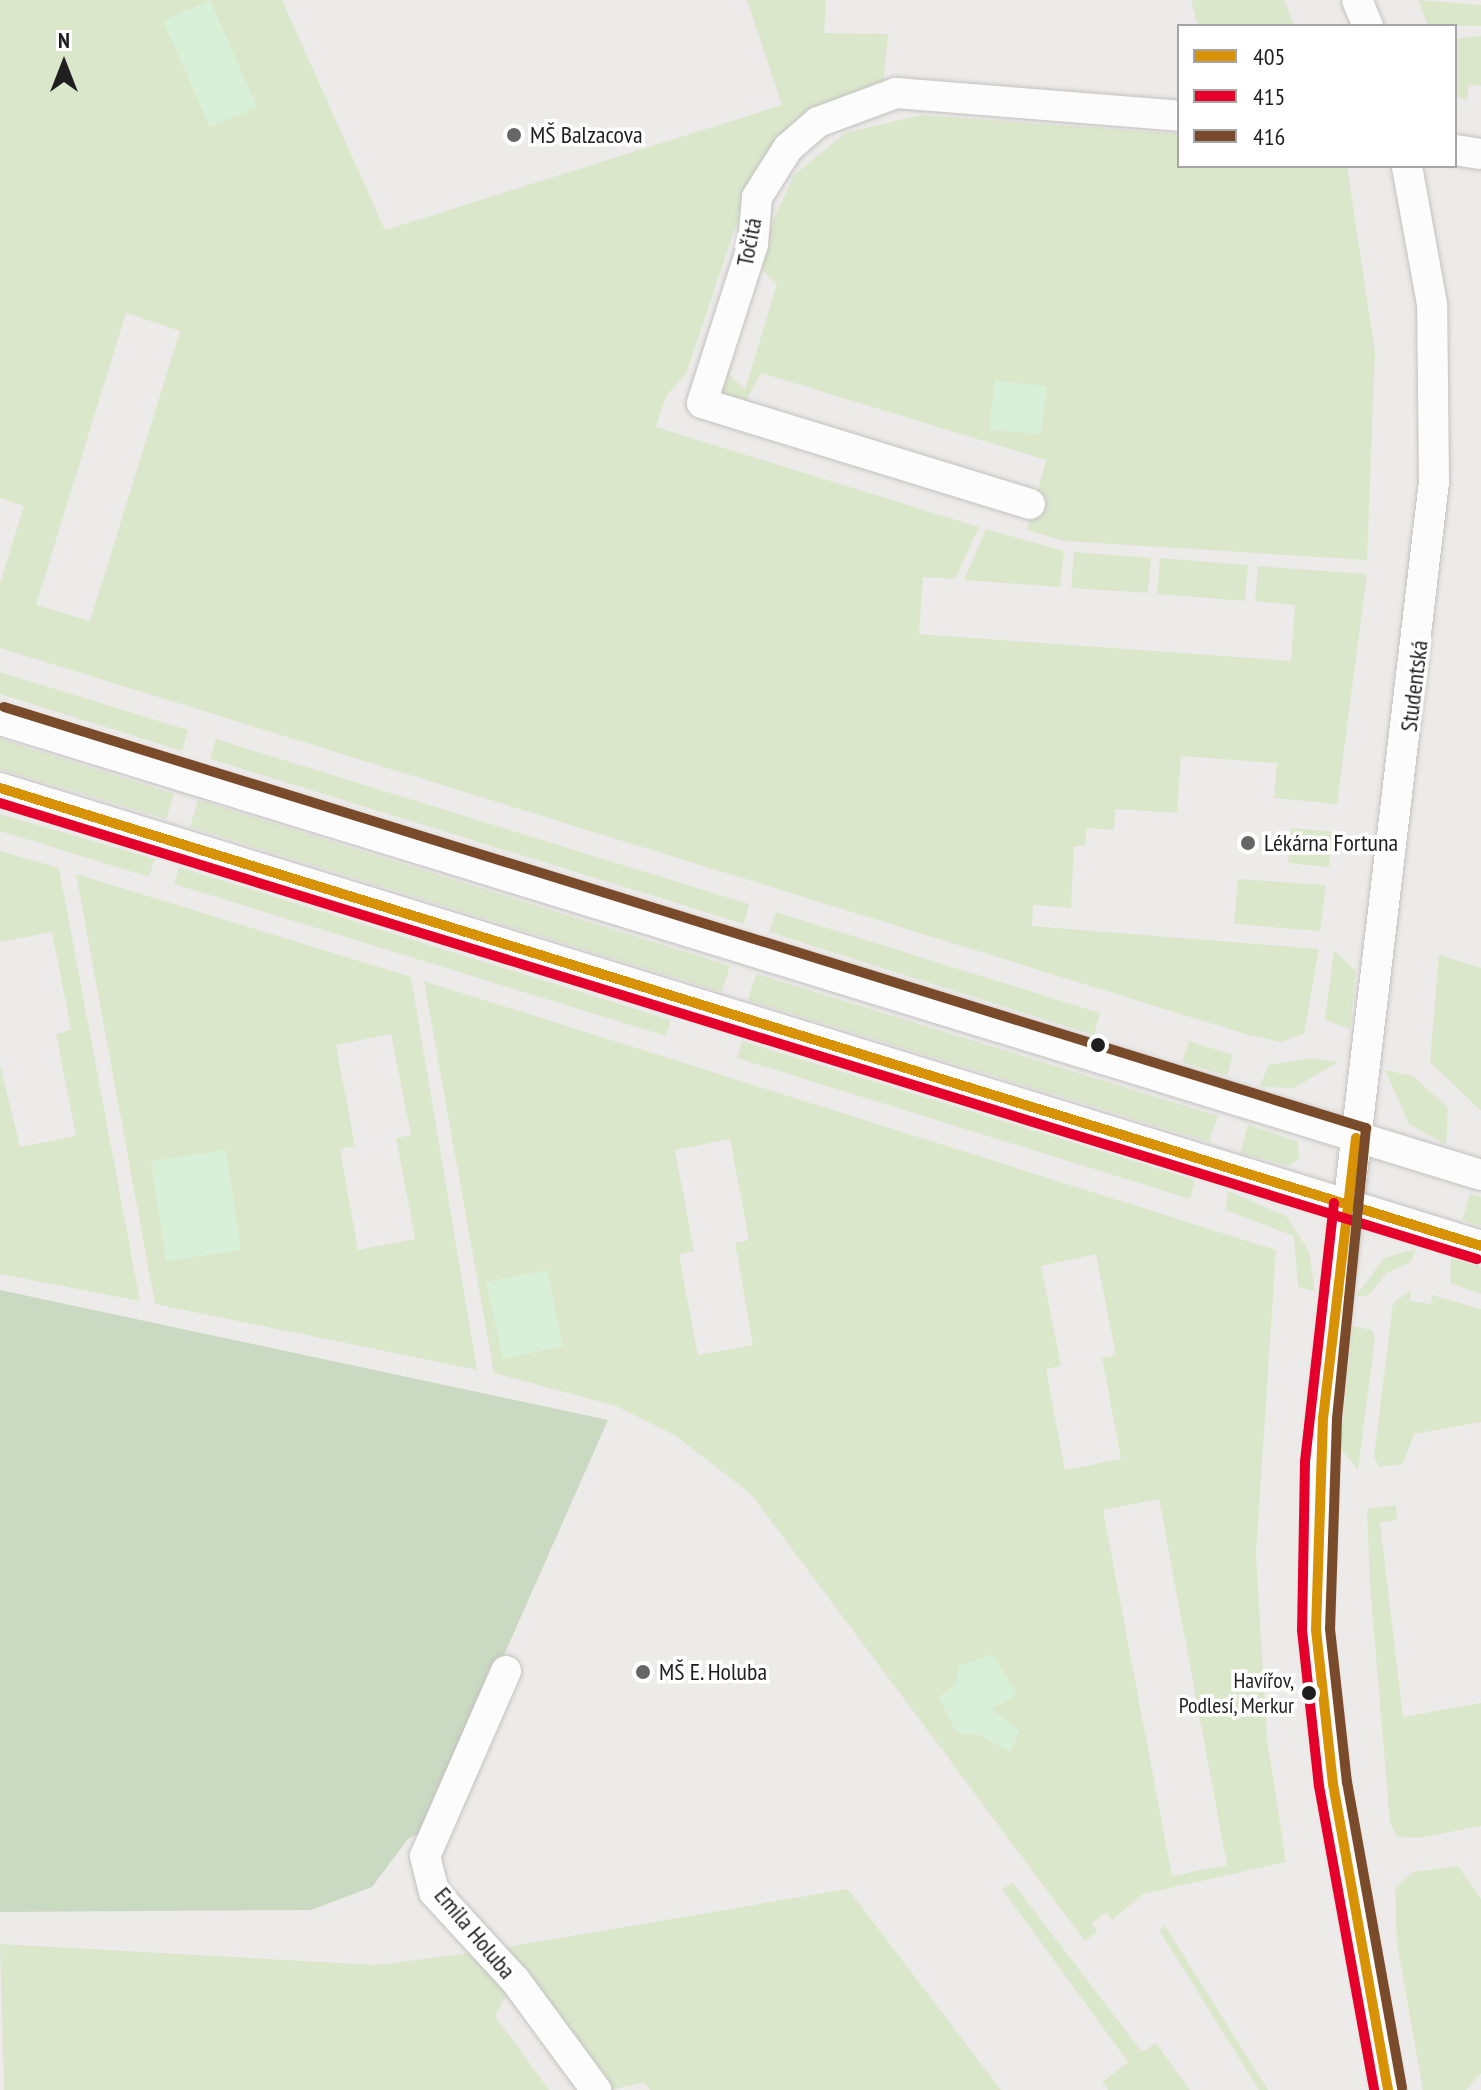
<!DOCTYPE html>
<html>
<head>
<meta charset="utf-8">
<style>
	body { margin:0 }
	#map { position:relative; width:1481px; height:2090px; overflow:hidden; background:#edebe9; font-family:"PT Sans Narrow",sans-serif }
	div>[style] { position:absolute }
	.grass>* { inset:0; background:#dbe7cb }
	.forest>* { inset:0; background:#cad9c1 }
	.park>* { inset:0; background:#d9f0d8 }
	.roads { filter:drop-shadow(0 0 2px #c3c2c1) drop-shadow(0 0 2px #c3c2c1) }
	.street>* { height:30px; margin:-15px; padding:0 15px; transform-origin:15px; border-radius:15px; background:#fcfcfc }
	.bus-1>* { height:10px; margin:-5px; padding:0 5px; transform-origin:5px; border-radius:5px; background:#d79205 }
	.bus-2>* { height:10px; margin:-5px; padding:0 5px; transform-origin:5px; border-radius:5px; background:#e4002b }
	.bus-3>* { height:10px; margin:-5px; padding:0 5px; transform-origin:5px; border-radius:5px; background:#7a4b2a }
	.dots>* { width:22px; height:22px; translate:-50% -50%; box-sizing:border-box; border:4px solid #fff; border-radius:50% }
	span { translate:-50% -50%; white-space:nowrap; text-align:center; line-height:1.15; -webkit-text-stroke:7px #fff; paint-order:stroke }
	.bus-label { font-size:22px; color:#1f1f1f }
	.right { translate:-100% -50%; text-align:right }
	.poi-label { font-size:24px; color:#1f1f1f }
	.left { translate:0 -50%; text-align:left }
	.street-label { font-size:24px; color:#1f1f1f }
	.legend { position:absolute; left:1177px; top:24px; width:280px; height:144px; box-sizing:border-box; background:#fff; border:2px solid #a5a5a5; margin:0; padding:10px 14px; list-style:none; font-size:24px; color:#1f1f1f }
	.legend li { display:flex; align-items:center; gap:16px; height:40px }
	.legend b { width:40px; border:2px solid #a5a5a5 }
	.north { position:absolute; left:24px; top:24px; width:80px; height:80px; -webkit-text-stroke:6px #fff; paint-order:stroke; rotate:0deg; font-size:22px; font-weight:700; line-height:32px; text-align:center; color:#1f1f1f }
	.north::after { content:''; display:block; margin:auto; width:28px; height:36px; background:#1f1f1f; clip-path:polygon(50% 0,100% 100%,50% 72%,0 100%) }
</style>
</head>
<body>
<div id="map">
	<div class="grass">
		<div style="clip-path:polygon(evenodd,0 0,282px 0,385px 230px,782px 105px,747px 0,826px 0,824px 33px,888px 34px,883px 88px,766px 156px,754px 172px,686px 374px,666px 396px,656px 427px,979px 527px,955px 579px,923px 577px,919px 634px,1291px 661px,1295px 605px,1255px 601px,1258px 566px,1367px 574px,1337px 804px,1274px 798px,1277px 763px,1181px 756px,1177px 813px,1115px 809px,1114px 830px,1087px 828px,1085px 846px,1074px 846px,1071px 908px,1033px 905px,1032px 926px,1319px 949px,1304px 1034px,1280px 1042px,1245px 1034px,0 648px,0 583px,24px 506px,0 498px,0 0,126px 313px,180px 331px,90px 621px,36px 605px,126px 313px)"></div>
		<div style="clip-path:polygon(1191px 0,1284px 0,1295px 26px,1198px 26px)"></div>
		<div style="clip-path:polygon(1418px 0,1481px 5px,1481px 26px,1428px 26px)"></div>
		<div style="clip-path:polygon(1481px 36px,1481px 86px,1469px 84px,1467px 100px,1455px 96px,1455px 39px)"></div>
		<div style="clip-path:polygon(921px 115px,1179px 134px,1179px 166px,1347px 166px,1375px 352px,1367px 560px,1064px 541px,1027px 530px,1046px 460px,761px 373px,745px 403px,720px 395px,722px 367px,745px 390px,777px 284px,754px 262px,794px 175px,845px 133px)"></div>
		<div style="clip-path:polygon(986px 529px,1064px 551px,1060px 587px,964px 580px)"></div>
		<div style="clip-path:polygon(1074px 552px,1151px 558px,1148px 593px,1071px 588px)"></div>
		<div style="clip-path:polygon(1160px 558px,1248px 565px,1245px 601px,1157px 594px)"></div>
		<div style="clip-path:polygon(0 672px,188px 730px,182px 751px,0 694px)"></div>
		<div style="clip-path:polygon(0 739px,174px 794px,166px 819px,0 769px)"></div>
		<div style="clip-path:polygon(216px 739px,749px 904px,744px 924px,210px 759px)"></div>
		<div style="clip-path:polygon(198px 800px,730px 966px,722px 992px,190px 827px)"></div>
		<div style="clip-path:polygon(0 814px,155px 859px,149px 877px,0 831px)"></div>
		<div style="clip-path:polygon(1291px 828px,1333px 832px,1329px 867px,1288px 863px)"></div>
		<div style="clip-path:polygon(0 851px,59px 868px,140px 1301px,0 1274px,0 1064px,20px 1147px,76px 1136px,56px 1034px,71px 1030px,52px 932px,0 942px)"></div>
		<div style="clip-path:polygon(179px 867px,671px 1020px,666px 1036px,174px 884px)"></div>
		<div style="clip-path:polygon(evenodd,76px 874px,411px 977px,477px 1370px,155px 1304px,76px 874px,391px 1034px,411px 1135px,396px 1138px,415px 1239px,358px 1250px,340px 1149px,355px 1146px,336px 1045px,391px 1034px)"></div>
		<div style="clip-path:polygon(1238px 879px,1326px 885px,1320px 931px,1234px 924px)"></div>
		<div style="clip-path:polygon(776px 912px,1100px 1013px,1094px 1035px,769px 932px)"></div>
		<div style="clip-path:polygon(1334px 951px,1356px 971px,1350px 1029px,1325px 1020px)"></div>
		<div style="clip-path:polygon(1439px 955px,1481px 968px,1481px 1111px,1430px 1062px)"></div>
		<div style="clip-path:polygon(756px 974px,1218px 1116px,1209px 1142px,748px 1000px)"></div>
		<div style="clip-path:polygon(evenodd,424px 981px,1276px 1250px,1256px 1554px,1267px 1739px,1286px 1862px,1143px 1894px,1112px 1920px,1106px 1912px,1092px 1923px,1097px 1931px,1085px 1941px,750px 1493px,674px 1435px,616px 1406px,494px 1373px,424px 981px,730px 1139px,749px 1240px,735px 1243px,753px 1345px,698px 1355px,679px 1255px,694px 1251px,675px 1150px,730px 1139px,424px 981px,1096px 1254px,1116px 1355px,1102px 1358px,1121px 1459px,1065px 1470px,1046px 1369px,1061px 1366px,1041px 1266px,1096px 1254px,424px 981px,1159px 1499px,1227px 1865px,1172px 1876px,1103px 1510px,1159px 1499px,424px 981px,955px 1686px,1010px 1751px,939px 1697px,955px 1686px)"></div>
		<div style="clip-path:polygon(742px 1041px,1195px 1180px,1190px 1199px,737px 1058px)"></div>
		<div style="clip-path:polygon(1189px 1041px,1233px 1055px,1227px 1076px,1182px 1062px)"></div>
		<div style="clip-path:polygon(1311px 1058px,1338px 1062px,1294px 1088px,1260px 1087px,1268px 1065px)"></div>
		<div style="clip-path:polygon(1385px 1070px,1413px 1076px,1448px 1108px,1446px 1145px,1409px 1124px)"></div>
		<div style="clip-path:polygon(1248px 1125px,1297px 1141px,1300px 1158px,1289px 1166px,1240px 1153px)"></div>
		<div style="clip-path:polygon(1228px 1191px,1286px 1216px,1309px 1251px,1315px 1291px,1298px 1287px,1294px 1236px,1225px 1210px)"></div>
		<div style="clip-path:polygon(1470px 1194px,1481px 1197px,1481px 1226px,1462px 1220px)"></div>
		<div style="clip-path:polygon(1416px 1249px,1411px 1262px,1387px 1273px,1368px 1296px,1356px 1296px,1384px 1258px)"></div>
		<div style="clip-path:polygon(1451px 1258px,1481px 1267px,1481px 1294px,1450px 1283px)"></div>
		<div style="clip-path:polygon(1411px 1290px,1410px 1301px,1431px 1304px,1432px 1295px,1481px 1309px,1481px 1422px,1414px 1434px,1403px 1464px,1379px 1467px,1374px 1456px,1393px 1303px)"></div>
		<div style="clip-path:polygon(1352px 1326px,1372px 1330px,1375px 1338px,1358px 1470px,1340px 1448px)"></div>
		<div style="clip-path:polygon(1396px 1505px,1397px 1520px,1380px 1523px,1403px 1717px,1481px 1703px,1481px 1826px,1418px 1838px,1397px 1837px,1390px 1823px,1370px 1585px,1367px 1509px)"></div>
		<div style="clip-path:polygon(1458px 1866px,1481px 1899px,1481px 2073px,1466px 2090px,1423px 2090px,1397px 1944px,1395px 1889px,1413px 1872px)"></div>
		<div style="clip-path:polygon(1013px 1883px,1142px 2052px,1156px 2043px,1190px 2090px,1108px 2090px,1102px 2082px,1128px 2062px,1002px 1889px)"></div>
		<div style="clip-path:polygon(848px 1889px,1001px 2090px,650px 2090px,644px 2082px,611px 2090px,506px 1947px)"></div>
		<div style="clip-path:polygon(1165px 1926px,1268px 2090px,1259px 2090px,1159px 1930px)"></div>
		<div style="clip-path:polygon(0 1944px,376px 1965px,479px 1952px,512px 1986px,495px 2016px,549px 2090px,4px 2090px)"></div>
	</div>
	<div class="forest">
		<div style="clip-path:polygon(0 1290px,608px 1420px,427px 1829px,408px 1839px,372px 1887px,311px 1910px,0 1912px)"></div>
	</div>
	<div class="park">
		<div style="clip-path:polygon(210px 0,257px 107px,210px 127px,163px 21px)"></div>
		<div style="clip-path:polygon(995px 381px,1047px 386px,1041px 434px,989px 430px)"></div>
		<div style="clip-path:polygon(226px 1150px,241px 1250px,166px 1261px,151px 1161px)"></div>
		<div style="clip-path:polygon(547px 1270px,563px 1346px,503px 1359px,486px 1282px)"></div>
		<div style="clip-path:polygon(993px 1654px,1017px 1694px,992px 1709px,1020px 1731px,1010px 1752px,980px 1735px,957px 1733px,939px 1697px,955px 1686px,959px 1666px)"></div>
	</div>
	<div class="roads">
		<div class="street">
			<div style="left:1357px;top:0;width:28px;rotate:67deg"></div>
			<div style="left:1455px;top:150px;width:26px;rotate:9deg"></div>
			<div style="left:1030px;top:504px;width:343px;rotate:-162.9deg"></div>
			<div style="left:702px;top:403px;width:167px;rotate:-72.2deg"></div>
			<div style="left:753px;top:244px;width:47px;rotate:-85.1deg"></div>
			<div style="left:757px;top:197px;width:58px;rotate:-57.7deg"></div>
			<div style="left:788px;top:148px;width:40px;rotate:-41deg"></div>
			<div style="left:818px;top:122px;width:83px;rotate:-20.4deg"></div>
			<div style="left:896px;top:93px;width:284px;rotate:4.6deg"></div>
			<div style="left:0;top:720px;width:1549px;rotate:17.08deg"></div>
			<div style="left:0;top:788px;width:1550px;rotate:17.18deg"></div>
			<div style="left:506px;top:1671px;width:202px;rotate:113.6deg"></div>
			<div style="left:425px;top:1856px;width:37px;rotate:76deg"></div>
			<div style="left:434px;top:1892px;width:120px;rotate:47.4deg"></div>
			<div style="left:515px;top:1980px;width:137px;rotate:53.6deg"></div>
			<div style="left:1388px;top:2090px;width:311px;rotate:-100.2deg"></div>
			<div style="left:1333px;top:1784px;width:155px;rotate:-96.3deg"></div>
			<div style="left:1316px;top:1630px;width:212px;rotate:-88.1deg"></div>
			<div style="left:1323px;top:1418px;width:943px;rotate:-83.24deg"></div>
			<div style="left:1434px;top:482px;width:178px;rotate:-90.6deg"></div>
			<div style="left:1432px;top:304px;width:140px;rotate:-100.3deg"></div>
		</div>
	</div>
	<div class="bus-1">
		<div style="left:0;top:788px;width:1550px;rotate:17.18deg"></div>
		<div style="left:1356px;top:1138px;width:282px;rotate:96.7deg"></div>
		<div style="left:1323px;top:1418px;width:212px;rotate:91.9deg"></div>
		<div style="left:1316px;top:1630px;width:155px;rotate:83.7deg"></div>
		<div style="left:1333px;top:1784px;width:311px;rotate:79.8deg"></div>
	</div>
	<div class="bus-2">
		<div style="left:0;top:803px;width:1546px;rotate:17.16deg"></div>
		<div style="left:1334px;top:1203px;width:261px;rotate:96.4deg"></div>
		<div style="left:1305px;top:1462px;width:168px;rotate:91deg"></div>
		<div style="left:1302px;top:1630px;width:157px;rotate:83.8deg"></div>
		<div style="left:1319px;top:1786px;width:309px;rotate:79.7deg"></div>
	</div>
	<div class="bus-3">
		<div style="left:4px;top:707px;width:1426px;rotate:17.18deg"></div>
		<div style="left:1366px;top:1128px;width:292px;rotate:95.7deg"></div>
		<div style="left:1337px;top:1419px;width:210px;rotate:91.9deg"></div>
		<div style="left:1330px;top:1629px;width:154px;rotate:83.7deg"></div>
		<div style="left:1347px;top:1782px;width:311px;rotate:79.8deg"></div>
	</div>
	<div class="dots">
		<div style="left:514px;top:135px;background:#676666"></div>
		<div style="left:1248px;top:843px;background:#676666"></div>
		<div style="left:1098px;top:1045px;background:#1f1f1f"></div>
		<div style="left:643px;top:1672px;background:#676666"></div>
		<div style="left:1309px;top:1693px;background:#1f1f1f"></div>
	</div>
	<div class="bus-label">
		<span class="right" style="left:1294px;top:1693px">Havířov,<br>Podlesí, Merkur</span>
	</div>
	<div class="poi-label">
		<span class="left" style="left:530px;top:135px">MŠ Balzacova</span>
		<span class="left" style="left:1264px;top:843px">Lékárna Fortuna</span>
		<span class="left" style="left:659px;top:1672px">MŠ E. Holuba</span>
	</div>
	<div class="street-label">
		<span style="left:749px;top:242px;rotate:-79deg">Točitá</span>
		<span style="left:1414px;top:686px;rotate:-83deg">Studentská</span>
		<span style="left:475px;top:1933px;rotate:50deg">Emila Holuba</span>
	</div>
	<ul class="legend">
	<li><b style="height:10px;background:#d79205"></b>405</li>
	<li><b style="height:10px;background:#e4002b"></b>415</li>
	<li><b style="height:10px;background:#7a4b2a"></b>416</li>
	</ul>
	<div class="north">N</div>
</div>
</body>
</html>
